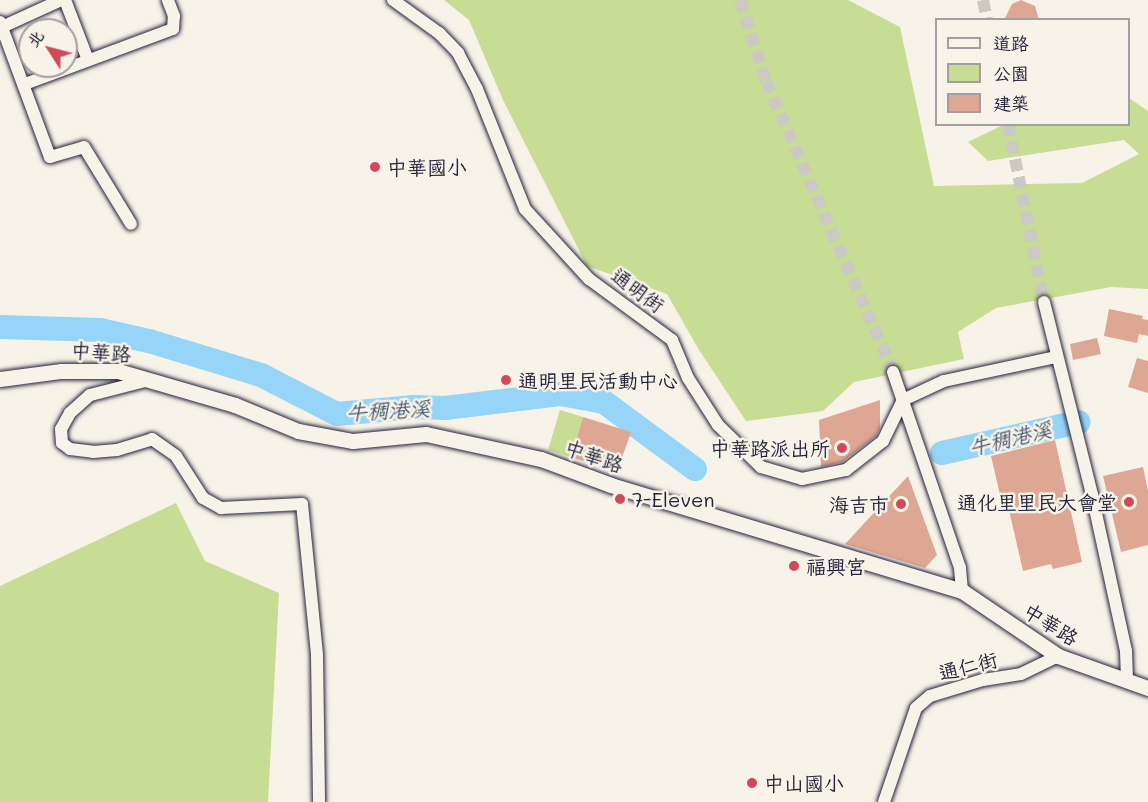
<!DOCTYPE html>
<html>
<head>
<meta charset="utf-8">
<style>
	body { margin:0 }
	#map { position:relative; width:1148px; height:802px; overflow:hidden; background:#f7f3e8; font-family:Mali,"LXGW WenKai TC",sans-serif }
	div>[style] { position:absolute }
	.green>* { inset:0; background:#c7dd93 }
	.river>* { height:24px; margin:-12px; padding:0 12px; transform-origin:12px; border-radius:12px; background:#96d5f7 }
	.building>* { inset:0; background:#dda793 }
	.minor-tunnel>* { height:12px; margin-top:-6px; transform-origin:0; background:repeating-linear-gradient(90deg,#ccc9c5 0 12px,transparent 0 18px) }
	.roads { filter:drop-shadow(0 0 2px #22223b) drop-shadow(0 0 2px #22223b) }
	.minor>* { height:12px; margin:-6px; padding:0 6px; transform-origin:6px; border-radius:6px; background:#f7f3e8 }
	.tertiary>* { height:15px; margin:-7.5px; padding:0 7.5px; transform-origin:7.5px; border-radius:7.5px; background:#f7f3e8 }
	.dots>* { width:16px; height:16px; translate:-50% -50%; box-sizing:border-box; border:3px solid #f7f3e8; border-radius:50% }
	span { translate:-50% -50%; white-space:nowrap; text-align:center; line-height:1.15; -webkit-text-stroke:5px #f7f3e8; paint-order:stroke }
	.poi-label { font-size:20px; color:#22223b }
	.left { translate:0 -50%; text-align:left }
	.right { translate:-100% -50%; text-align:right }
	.street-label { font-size:20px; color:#22223b }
	.water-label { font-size:21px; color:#455873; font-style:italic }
	.legend { position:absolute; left:935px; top:18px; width:195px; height:108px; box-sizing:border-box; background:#f7f3e8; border:2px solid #a29fa3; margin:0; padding:8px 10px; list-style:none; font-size:18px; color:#22223b }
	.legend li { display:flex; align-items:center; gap:12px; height:30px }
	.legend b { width:30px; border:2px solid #a29fa3 }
	.north { position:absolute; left:18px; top:18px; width:60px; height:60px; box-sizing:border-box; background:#f7f3e8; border:2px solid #a29fa3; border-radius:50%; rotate:306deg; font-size:16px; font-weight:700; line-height:24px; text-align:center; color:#22223b }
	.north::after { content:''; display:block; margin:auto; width:21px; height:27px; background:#d1495b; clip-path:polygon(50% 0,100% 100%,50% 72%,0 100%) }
</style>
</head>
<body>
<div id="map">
	<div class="green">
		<div style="clip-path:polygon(444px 0,848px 0,900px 27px,934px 186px,1082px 183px,1139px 154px,1124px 140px,988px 161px,968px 142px,1003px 125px,1128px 124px,1129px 98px,1148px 111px,1148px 289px,1111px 287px,996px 308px,958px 332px,964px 359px,854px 382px,823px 411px,746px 421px,699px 350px,667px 294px,587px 266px,503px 100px,469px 20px)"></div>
		<div style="clip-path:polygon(560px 410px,583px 417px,571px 457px,548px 450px)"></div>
		<div style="clip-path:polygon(176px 503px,205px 561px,279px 593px,268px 802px,0 802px,0 586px)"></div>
	</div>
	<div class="river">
		<div style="left:0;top:327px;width:100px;rotate:1.7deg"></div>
		<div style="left:100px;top:330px;width:50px;rotate:12.7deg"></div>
		<div style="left:149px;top:341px;width:117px;rotate:16.9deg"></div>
		<div style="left:261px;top:375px;width:85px;rotate:27.2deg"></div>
		<div style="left:337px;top:414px;width:77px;rotate:-5.2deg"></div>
		<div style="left:414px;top:407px;width:31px;rotate:2deg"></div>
		<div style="left:445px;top:408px;width:116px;rotate:-6.9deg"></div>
		<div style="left:560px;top:394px;width:23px;rotate:10deg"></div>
		<div style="left:583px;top:398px;width:21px;rotate:11deg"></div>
		<div style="left:604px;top:402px;width:113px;rotate:36.4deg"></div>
		<div style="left:942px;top:453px;width:140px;rotate:-12.8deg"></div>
	</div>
	<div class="building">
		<div style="clip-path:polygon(1021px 0,1035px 6px,1039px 20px,1004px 20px,1012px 4px)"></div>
		<div style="clip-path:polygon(1109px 309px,1143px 316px,1142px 319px,1148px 320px,1148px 336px,1139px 334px,1137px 343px,1104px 336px)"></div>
		<div style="clip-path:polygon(1097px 338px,1101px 354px,1073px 360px,1070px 344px)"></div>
		<div style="clip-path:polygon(1137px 358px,1148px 361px,1148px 393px,1128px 387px)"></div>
		<div style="clip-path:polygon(880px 400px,880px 428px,876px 436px,842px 462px,821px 467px,819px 420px)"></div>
		<div style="clip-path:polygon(583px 417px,631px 432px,617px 472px,571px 457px)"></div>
		<div style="clip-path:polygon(1055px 440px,1082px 562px,1053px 569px,1051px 564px,1023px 571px,1009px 510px,1004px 512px,991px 456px)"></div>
		<div style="clip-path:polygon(1143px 467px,1148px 491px,1148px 545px,1121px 552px,1103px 476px)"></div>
		<div style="clip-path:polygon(908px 476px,937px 555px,925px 568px,845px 544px)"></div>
	</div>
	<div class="minor-tunnel">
		<div style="left:740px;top:0;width:85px;rotate:72.2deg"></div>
		<div style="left:766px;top:81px;width:318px;rotate:66.4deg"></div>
		<div style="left:983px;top:0;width:20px;rotate:79deg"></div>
		<div style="left:1008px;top:124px;width:182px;rotate:78.6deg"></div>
	</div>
	<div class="roads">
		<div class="minor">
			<div style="left:65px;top:0;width:64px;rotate:69deg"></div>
			<div style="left:393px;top:0;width:57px;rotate:35.7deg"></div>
			<div style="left:439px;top:33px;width:28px;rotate:46deg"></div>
			<div style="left:458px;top:53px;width:41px;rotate:62.2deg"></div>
			<div style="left:477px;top:89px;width:129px;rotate:68.2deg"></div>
			<div style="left:525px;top:209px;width:95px;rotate:47.6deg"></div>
			<div style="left:589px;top:279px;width:103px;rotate:36.3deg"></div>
			<div style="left:672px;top:340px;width:41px;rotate:67.2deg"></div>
			<div style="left:688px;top:378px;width:56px;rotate:57.4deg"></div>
			<div style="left:718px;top:425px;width:60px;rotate:44.3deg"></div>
			<div style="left:761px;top:467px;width:43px;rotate:16.3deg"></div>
			<div style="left:802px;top:479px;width:45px;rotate:-11.6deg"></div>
			<div style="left:846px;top:470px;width:47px;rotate:-38.1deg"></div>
			<div style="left:883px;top:441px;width:46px;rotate:-64deg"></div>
			<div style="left:0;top:22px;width:144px;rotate:69.7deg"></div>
			<div style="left:50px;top:157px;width:35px;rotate:-16deg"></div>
			<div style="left:84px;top:147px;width:90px;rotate:58.6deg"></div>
			<div style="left:2px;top:27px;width:65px;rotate:-24.6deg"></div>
			<div style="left:25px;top:84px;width:158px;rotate:-20.4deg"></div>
			<div style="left:173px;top:29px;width:13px;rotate:-86deg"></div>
			<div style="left:174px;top:16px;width:17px;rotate:-111deg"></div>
			<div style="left:1044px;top:302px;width:199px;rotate:76deg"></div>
			<div style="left:1092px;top:495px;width:160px;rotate:77.7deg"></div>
			<div style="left:1126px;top:651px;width:30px;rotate:88deg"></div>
			<div style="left:893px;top:372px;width:207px;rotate:71.1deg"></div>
			<div style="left:960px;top:568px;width:23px;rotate:85deg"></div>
			<div style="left:149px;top:380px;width:61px;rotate:165.7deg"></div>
			<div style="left:90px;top:395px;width:27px;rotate:138deg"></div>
			<div style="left:70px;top:413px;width:18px;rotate:119deg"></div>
			<div style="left:61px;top:429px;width:14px;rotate:86deg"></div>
			<div style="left:62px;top:443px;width:10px;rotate:37deg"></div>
			<div style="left:70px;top:449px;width:23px;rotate:7deg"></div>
			<div style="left:93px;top:452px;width:24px;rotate:-5deg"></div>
			<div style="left:117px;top:450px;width:37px;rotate:-17deg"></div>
			<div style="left:152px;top:439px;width:29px;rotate:35deg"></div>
			<div style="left:176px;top:456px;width:50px;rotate:57.3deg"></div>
			<div style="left:203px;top:498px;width:21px;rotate:29deg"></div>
			<div style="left:221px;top:508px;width:81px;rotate:-2.8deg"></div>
			<div style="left:302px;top:504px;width:152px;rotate:84.3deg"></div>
			<div style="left:317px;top:655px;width:147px;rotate:89.2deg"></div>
			<div style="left:903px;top:400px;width:45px;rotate:-24.9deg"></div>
			<div style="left:944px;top:381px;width:115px;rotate:-12.1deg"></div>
			<div style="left:884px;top:802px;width:99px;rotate:-71.2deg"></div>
			<div style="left:916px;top:708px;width:18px;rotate:-41deg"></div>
			<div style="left:930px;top:696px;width:55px;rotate:-16.8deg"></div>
			<div style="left:983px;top:680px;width:38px;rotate:-9deg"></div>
			<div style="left:1021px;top:674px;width:41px;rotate:-25.9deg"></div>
		</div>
		<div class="tertiary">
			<div style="left:0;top:379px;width:62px;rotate:-7.5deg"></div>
			<div style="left:61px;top:371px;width:57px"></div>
			<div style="left:118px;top:371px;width:122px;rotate:16.2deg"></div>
			<div style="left:235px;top:405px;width:68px;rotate:22.4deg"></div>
			<div style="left:298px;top:431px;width:56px;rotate:10.3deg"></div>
			<div style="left:353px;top:441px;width:73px;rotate:-5.5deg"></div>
			<div style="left:426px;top:434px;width:118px;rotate:12.3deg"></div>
			<div style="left:541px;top:459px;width:75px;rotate:20.4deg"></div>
			<div style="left:611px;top:485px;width:367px;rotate:16.8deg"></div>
			<div style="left:962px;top:591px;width:116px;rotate:34.1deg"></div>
			<div style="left:1058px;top:656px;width:96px;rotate:19.6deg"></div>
		</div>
	</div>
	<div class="dots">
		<div style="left:375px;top:167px;background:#d1495b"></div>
		<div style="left:506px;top:380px;background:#d1495b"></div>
		<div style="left:842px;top:448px;background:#d1495b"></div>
		<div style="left:620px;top:499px;background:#d1495b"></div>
		<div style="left:1129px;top:502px;background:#d1495b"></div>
		<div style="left:901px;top:504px;background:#d1495b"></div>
		<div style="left:794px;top:566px;background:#d1495b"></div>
		<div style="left:752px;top:783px;background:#d1495b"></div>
	</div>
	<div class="poi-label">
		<span class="left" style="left:387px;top:167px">中華國小</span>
		<span class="left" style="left:518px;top:380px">通明里民活動中心</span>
		<span class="right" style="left:830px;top:448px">中華路派出所</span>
		<span class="left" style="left:632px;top:499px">7-Eleven</span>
		<span class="right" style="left:1117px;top:502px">通化里里民大會堂</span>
		<span class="right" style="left:889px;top:504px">海吉市</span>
		<span class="left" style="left:806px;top:566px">福興宮</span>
		<span class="left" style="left:764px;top:783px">中山國小</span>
	</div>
	<div class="street-label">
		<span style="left:638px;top:290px;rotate:36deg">通明街</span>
		<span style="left:101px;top:352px;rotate:4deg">中華路</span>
		<span style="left:594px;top:456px;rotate:19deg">中華路</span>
		<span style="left:1051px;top:624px;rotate:32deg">中華路</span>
		<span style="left:968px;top:666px;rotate:-14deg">通仁街</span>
	</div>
	<div class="water-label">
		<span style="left:388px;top:410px;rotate:-3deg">牛稠港溪</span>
		<span style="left:1010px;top:438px;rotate:-13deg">牛稠港溪</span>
	</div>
	<ul class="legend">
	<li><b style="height:8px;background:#f7f3e8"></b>道路</li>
	<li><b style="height:16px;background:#c7dd93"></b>公園</li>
	<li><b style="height:16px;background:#dda793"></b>建築</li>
	</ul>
	<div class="north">北</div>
</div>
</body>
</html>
